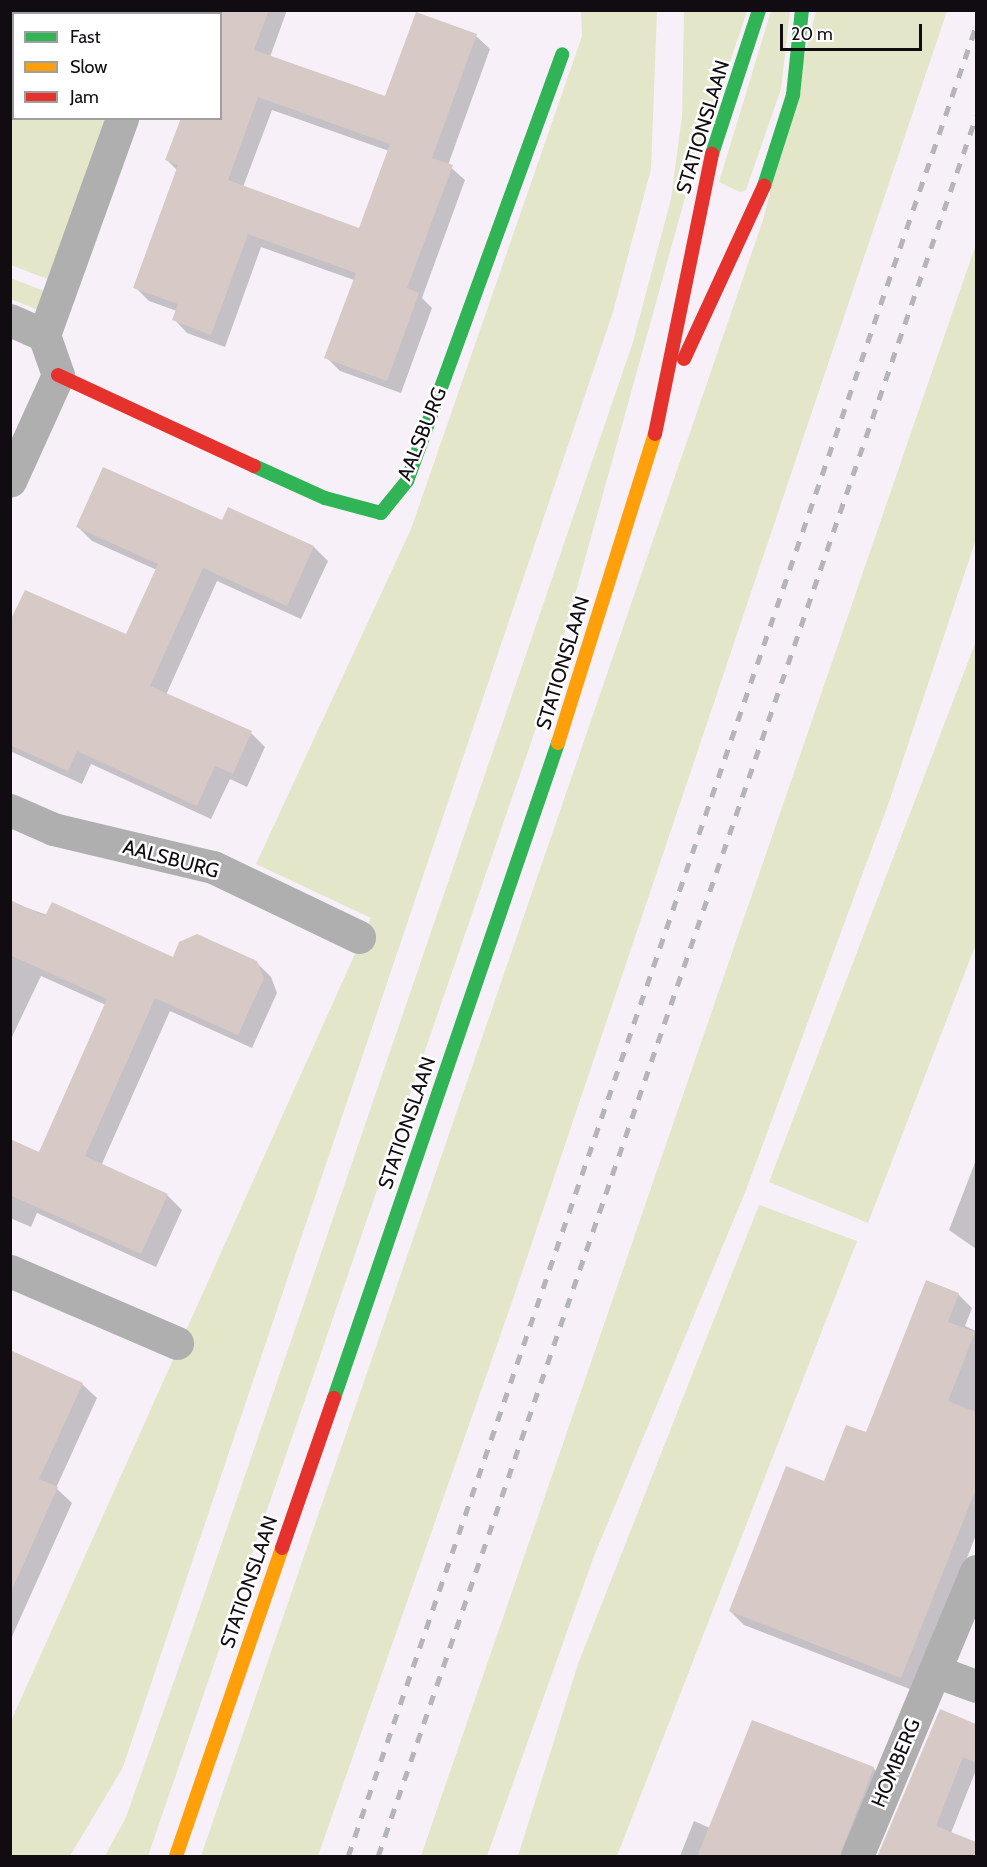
<!DOCTYPE html>
<html>
<head>
<meta charset="utf-8">
<style>
	body { margin:0 }
	#map { position:relative; width:987px; height:1867px; overflow:hidden; background:#f7f0f8; font-family:Cabin,sans-serif }
	div>[style] { position:absolute }
	.green>* { inset:0; background:#e3e6c9 }
	.shadow>* { inset:0; background:#0003 }
	.building>* { inset:0; background:#d7cac6 }
	.street>* { height:33px; margin:-16.5px; padding:0 16.5px; transform-origin:16.5px; border-radius:16.5px; background:#afafb0 }
	.fast>* { height:14px; margin:-7px; padding:0 7px; transform-origin:7px; border-radius:7px; background:#30b455 }
	.slow>* { height:14px; margin:-7px; padding:0 7px; transform-origin:7px; border-radius:7px; background:#ff9f0a }
	.jam>* { height:14px; margin:-7px; padding:0 7px; transform-origin:7px; border-radius:7px; background:#e5322d }
	.rail>* { height:4.5px; margin-top:-2.25px; transform-origin:0; background:repeating-linear-gradient(90deg,#b7b4b9 0 10px,transparent 0 20px) }
	span { translate:-50% -50%; white-space:nowrap; text-align:center; line-height:1.15; -webkit-text-stroke:5px #fff; paint-order:stroke }
	.street-label { font-size:20px; color:#100c11 }
	.frame { position:absolute; inset:0; border:12px solid #100c11; pointer-events:none }
	.legend { position:absolute; left:12px; top:12px; width:210px; height:108px; box-sizing:border-box; background:#fff; border:2px solid #9f9ea0; margin:0; padding:8px 10px; list-style:none; font-size:18px; color:#100c11 }
	.legend li { display:flex; align-items:center; gap:12px; height:30px }
	.legend b { width:30px; border:2px solid #9f9ea0 }
	.scale { position:absolute; left:780px; top:24px; width:142px; height:27px; box-sizing:border-box; border:3px solid #100c11; border-top:0; padding-left:8px; font-size:18px; line-height:21px; white-space:nowrap; color:#100c11; -webkit-text-stroke:4px #fff; paint-order:stroke }
</style>
</head>
<body>
<div id="map">
	<div class="green">
		<div style="clip-path:polygon(10px 11px,132px 11px,14px 14px,14px 118px,114px 119px,55px 282px,11px 265px)"></div>
		<div style="clip-path:polygon(581px 11px,657px 11px,651px 169px,613px 312px,123px 1767px,70px 1856px,11px 1856px,11px 1721px,371px 918px,256px 864px,411px 529px,582px 36px)"></div>
		<div style="clip-path:polygon(684px 11px,747px 11px,688px 187px,547px 696px,148px 1856px,105px 1856px,126px 1817px,191px 1633px,633px 342px,671px 199px,682px 116px)"></div>
		<div style="clip-path:polygon(771px 11px,790px 11px,781px 89px,746px 190px,740px 192px,719px 182px)"></div>
		<div style="clip-path:polygon(816px 11px,947px 11px,511px 1305px,318px 1856px,201px 1856px,763px 220px)"></div>
		<div style="clip-path:polygon(976px 244px,976px 539px,889px 802px,746px 1190px,594px 1556px,487px 1856px,421px 1856px)"></div>
		<div style="clip-path:polygon(10px 278px,50px 293px,43px 312px,11px 299px)"></div>
		<div style="clip-path:polygon(976px 641px,976px 944px,868px 1223px,769px 1182px)"></div>
		<div style="clip-path:polygon(759px 1205px,857px 1241px,617px 1856px,518px 1856px,578px 1664px)"></div>
	</div>
	<div class="shadow">
		<div style="clip-path:polygon(evenodd,201px 10px,287px 10px,270px 57px,386px 98px,476px 36px,490px 49px,448px 165px,465px 180px,422px 298px,432px 308px,401px 393px,340px 371px,326px 357px,354px 280px,261px 247px,225px 347px,187px 333px,174px 319px,177px 311px,149px 301px,135px 287px,178px 171px,166px 159px,220px 118px,220px 14px,201px 10px,272px 110px,389px 151px,360px 230px,243px 187px,272px 110px)"></div>
		<div style="clip-path:polygon(229px 509px,314px 547px,328px 561px,301px 619px,217px 581px,166px 695px,251px 733px,265px 747px,247px 787px,230px 779px,211px 819px,91px 764px,82px 784px,10px 751px,10px 626px,127px 636px,157px 570px,92px 541px,78px 527px,223px 522px)"></div>
		<div style="clip-path:polygon(10px 902px,173px 959px,256px 962px,271px 977px,277px 993px,252px 1048px,170px 1011px,101px 1166px,168px 1196px,182px 1210px,156px 1267px,37px 1213px,31px 1227px,10px 1218px,10px 1140px,40px 1154px,106px 1005px,41px 976px,10px 1041px)"></div>
		<div style="clip-path:polygon(976px 1160px,976px 1249px,949px 1230px)"></div>
		<div style="clip-path:polygon(958px 1294px,972px 1308px,965px 1326px,976px 1331px,976px 1535px,915px 1691px,744px 1625px,730px 1611px,867px 1434px)"></div>
		<div style="clip-path:polygon(10px 1351px,82px 1384px,97px 1398px,56px 1488px,72px 1503px,10px 1641px)"></div>
		<div style="clip-path:polygon(941px 1711px,976px 1725px,976px 1770px,951px 1833px,976px 1843px,976px 1856px,879px 1856px)"></div>
		<div style="clip-path:polygon(873px 1768px,887px 1782px,856px 1856px,680px 1856px,694px 1821px,710px 1828px)"></div>
	</div>
	<div class="building">
		<div style="clip-path:polygon(evenodd,220px 10px,269px 10px,254px 50px,385px 96px,416px 12px,477px 34px,432px 158px,453px 165px,407px 288px,419px 293px,387px 381px,324px 358px,356px 273px,248px 234px,211px 335px,172px 320px,178px 304px,133px 288px,178px 165px,165px 160px,181px 118px,220px 118px,220px 10px,258px 97px,390px 144px,359px 228px,228px 180px,258px 97px)"></div>
		<div style="clip-path:polygon(103px 467px,222px 520px,228px 507px,314px 546px,287px 606px,203px 568px,150px 686px,252px 731px,233px 774px,215px 766px,197px 806px,77px 751px,68px 771px,10px 745px,10px 621px,25px 590px,126px 634px,158px 564px,76px 527px)"></div>
		<div style="clip-path:polygon(10px 900px,45px 916px,52px 902px,173px 957px,179px 942px,197px 934px,257px 961px,264px 978px,238px 1035px,155px 998px,85px 1156px,168px 1194px,141px 1254px,10px 1195px,10px 1139px,39px 1152px,107px 999px,10px 955px)"></div>
		<div style="clip-path:polygon(926px 1280px,959px 1293px,948px 1322px,975px 1332px,948px 1401px,976px 1412px,976px 1489px,901px 1678px,729px 1611px,786px 1466px,824px 1481px,846px 1425px,866px 1432px)"></div>
		<div style="clip-path:polygon(10px 1350px,83px 1383px,39px 1479px,58px 1487px,10px 1594px)"></div>
		<div style="clip-path:polygon(940px 1709px,976px 1724px,976px 1763px,963px 1757px,936px 1826px,976px 1842px,976px 1857px,877px 1857px)"></div>
		<div style="clip-path:polygon(752px 1720px,874px 1767px,839px 1857px,697px 1857px)"></div>
	</div>
	<div class="street">
		<div style="left:160px;top:14px;width:4px;rotate:-76deg"></div>
		<div style="left:10px;top:320px;width:37px;rotate:24deg"></div>
		<div style="left:44px;top:335px;width:42px;rotate:70.7deg"></div>
		<div style="left:58px;top:375px;width:116px;rotate:114.4deg"></div>
		<div style="left:44px;top:335px;width:231px;rotate:-70.2deg"></div>
		<div style="left:10px;top:810px;width:47px;rotate:23.8deg"></div>
		<div style="left:53px;top:829px;width:164px;rotate:13.4deg"></div>
		<div style="left:213px;top:867px;width:162px;rotate:25.6deg"></div>
		<div style="left:10px;top:1271px;width:182px;rotate:23.3deg"></div>
		<div style="left:935px;top:1671px;width:44px;rotate:20.1deg"></div>
		<div style="left:857px;top:1856px;width:309px;rotate:-67.3deg"></div>
	</div>
	<div class="fast">
		<div style="left:712px;top:154px;width:151px;rotate:-71.9deg"></div>
		<div style="left:764px;top:186px;width:96px;rotate:-72.3deg"></div>
		<div style="left:793px;top:95px;width:85px;rotate:-84deg"></div>
		<div style="left:254px;top:466px;width:78px;rotate:24.3deg"></div>
		<div style="left:325px;top:498px;width:58px;rotate:15deg"></div>
		<div style="left:381px;top:513px;width:41px;rotate:-50.9deg"></div>
		<div style="left:407px;top:481px;width:454px;rotate:-70deg"></div>
		<div style="left:334px;top:1398px;width:692px;rotate:-71.12deg"></div>
	</div>
	<div class="slow">
		<div style="left:558px;top:743px;width:324px;rotate:-72.6deg"></div>
		<div style="left:176px;top:1856px;width:326px;rotate:-71deg"></div>
	</div>
	<div class="jam">
		<div style="left:684px;top:359px;width:191px;rotate:-65.2deg"></div>
		<div style="left:58px;top:375px;width:216px;rotate:24.9deg"></div>
		<div style="left:655px;top:434px;width:286px;rotate:-78.5deg"></div>
		<div style="left:282px;top:1548px;width:159px;rotate:-70.9deg"></div>
	</div>
	<div class="rail">
		<div style="left:348px;top:1856px;width:1935px;rotate:-71.06deg"></div>
		<div style="left:378px;top:1856px;width:1840px;rotate:-71.03deg"></div>
	</div>
	<div class="street-label">
		<span style="left:703px;top:127px;rotate:-73deg">STATIONSLAAN</span>
		<span style="left:422px;top:434px;rotate:-68deg">AALSBURG</span>
		<span style="left:563px;top:663px;rotate:-73deg">STATIONSLAAN</span>
		<span style="left:171px;top:859px;rotate:15deg">AALSBURG</span>
		<span style="left:407px;top:1123px;rotate:-71deg">STATIONSLAAN</span>
		<span style="left:249px;top:1582px;rotate:-71deg">STATIONSLAAN</span>
		<span style="left:896px;top:1763px;rotate:-67deg">HOMBERG</span>
	</div>
	<div class="frame"></div>
	<ul class="legend">
	<li><b style="height:8px;background:#30b455"></b>Fast</li>
	<li><b style="height:8px;background:#ff9f0a"></b>Slow</li>
	<li><b style="height:8px;background:#e5322d"></b>Jam</li>
	</ul>
	<div class="scale">20 m</div>
</div>
</body>
</html>
